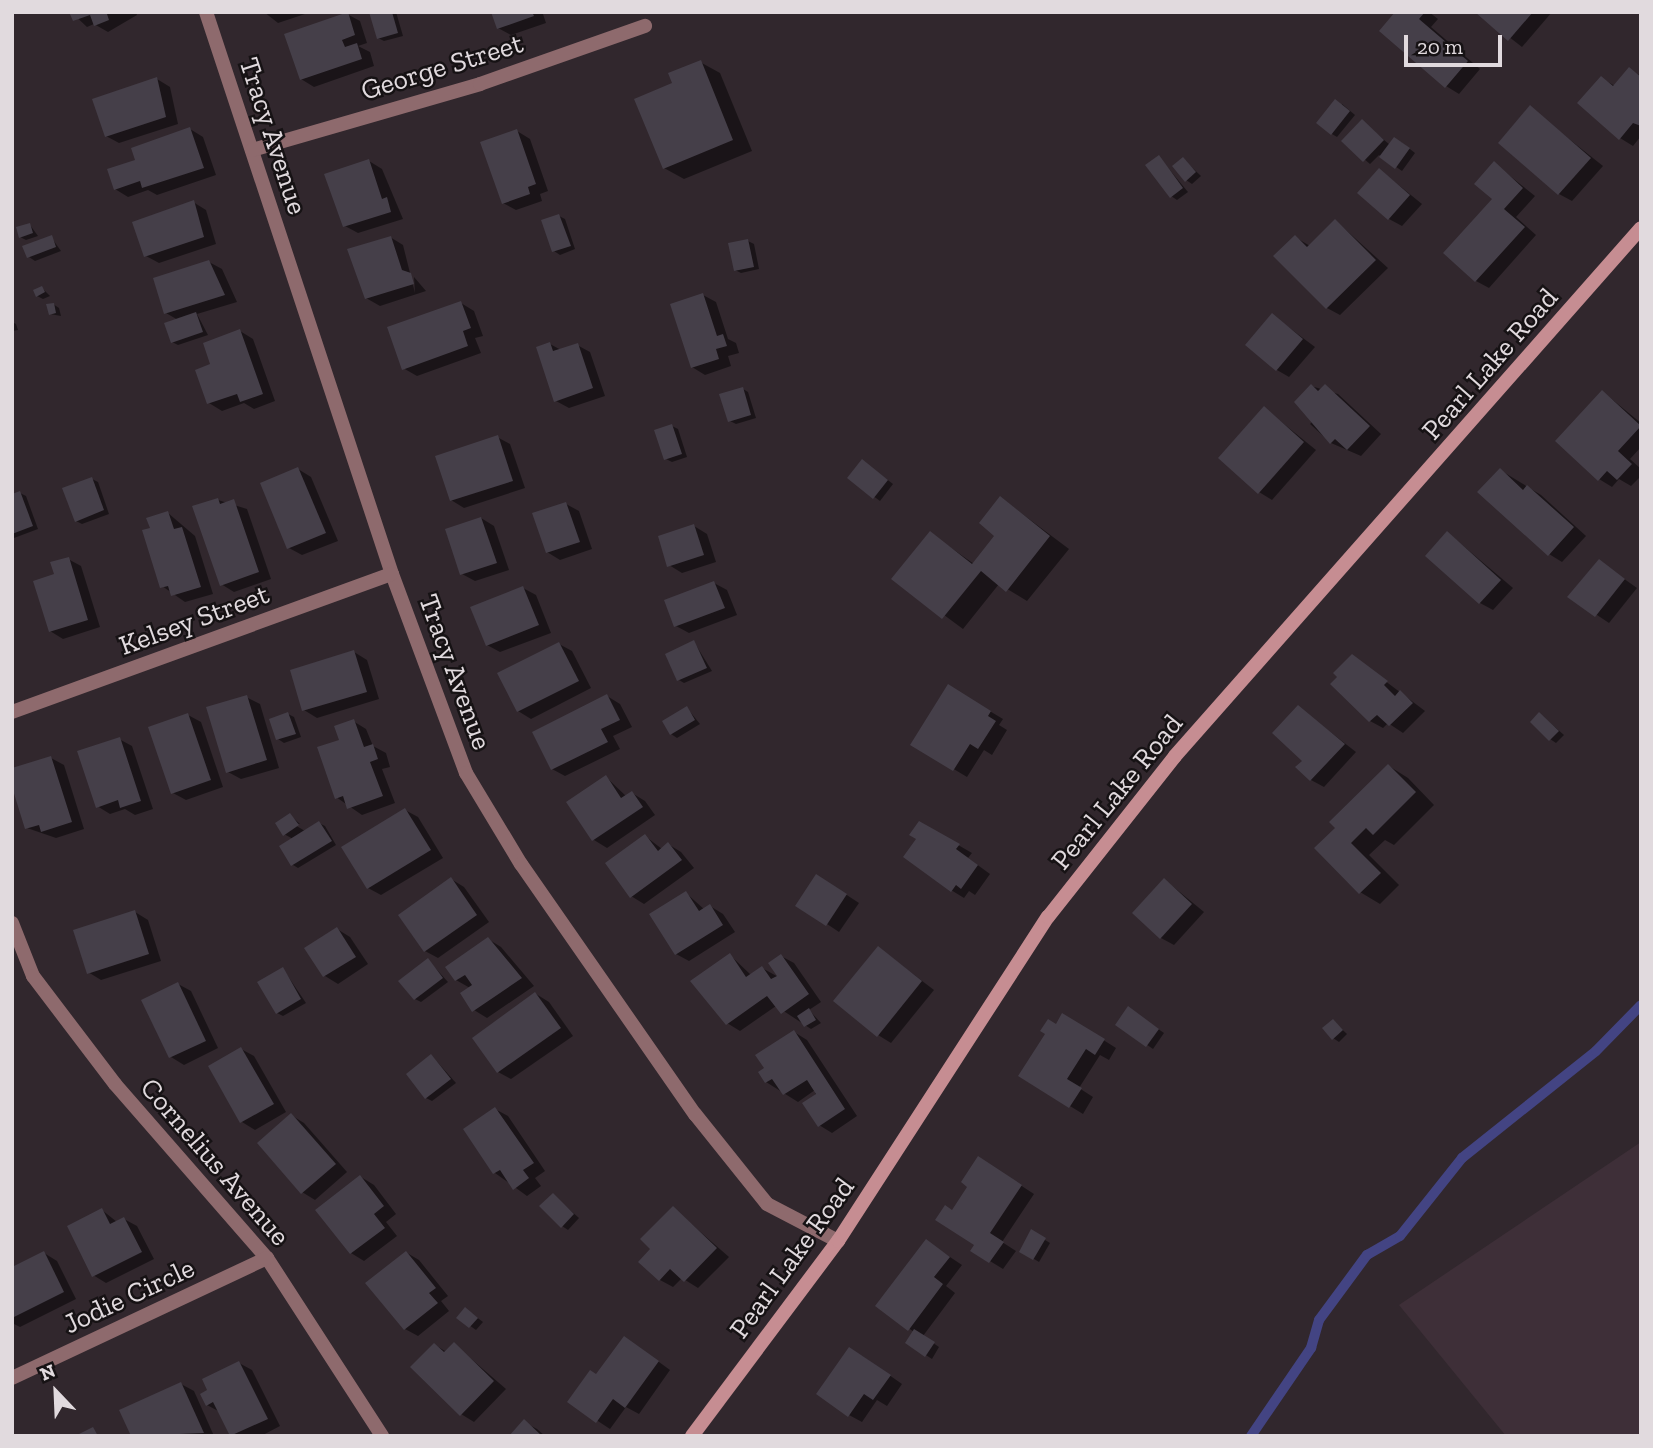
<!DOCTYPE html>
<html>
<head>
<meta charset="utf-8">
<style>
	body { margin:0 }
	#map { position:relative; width:1653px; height:1448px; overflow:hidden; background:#31272d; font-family:"Zilla Slab",serif }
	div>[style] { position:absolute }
	.built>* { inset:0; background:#3e2f38 }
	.shadow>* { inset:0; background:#0007 }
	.stream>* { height:10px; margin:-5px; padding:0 5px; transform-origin:5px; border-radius:5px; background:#434483 }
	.building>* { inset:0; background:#453f49 }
	.minor>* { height:14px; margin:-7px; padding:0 7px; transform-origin:7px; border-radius:7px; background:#8e6a6d }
	.secondary>* { height:14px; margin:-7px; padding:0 7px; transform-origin:7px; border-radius:7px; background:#c68d92 }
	span { translate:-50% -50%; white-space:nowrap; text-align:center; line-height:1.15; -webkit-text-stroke:5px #161214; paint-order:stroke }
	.street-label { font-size:28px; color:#e1dade }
	.frame { position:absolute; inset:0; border:14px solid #e1dade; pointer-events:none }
	.north { position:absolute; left:21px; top:1357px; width:70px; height:70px; -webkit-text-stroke:5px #161214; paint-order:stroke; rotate:337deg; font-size:19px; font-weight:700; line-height:28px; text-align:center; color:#e1dade }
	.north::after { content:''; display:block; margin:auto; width:24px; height:32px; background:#e1dade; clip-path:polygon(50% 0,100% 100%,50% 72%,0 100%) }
	.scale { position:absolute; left:1404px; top:35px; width:98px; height:32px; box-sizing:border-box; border:4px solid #e1dade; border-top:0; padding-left:9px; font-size:21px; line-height:24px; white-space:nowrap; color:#e1dade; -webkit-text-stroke:5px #161214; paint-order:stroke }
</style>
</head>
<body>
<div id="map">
	<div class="built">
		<div style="clip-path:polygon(1641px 1142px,1641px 1436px,1506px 1436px,1399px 1305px)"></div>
	</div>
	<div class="shadow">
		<div style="clip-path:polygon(71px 12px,136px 12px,137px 15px,108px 32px,94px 24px,87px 27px)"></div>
		<div style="clip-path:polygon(264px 12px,311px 12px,278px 23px)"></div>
		<div style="clip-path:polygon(371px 12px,396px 12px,403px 36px,384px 41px,378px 38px)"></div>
		<div style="clip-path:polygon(493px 12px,549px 12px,543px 14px,546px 23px,511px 35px,498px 28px)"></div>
		<div style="clip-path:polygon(1397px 12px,1429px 12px,1438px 19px,1431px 27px,1480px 69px,1459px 94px,1446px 86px)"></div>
		<div style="clip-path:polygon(1477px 12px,1552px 12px,1522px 47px)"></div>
		<div style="clip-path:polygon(347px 14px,360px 21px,367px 43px,358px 46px,370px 52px,374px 66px,314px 87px,301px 79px)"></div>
		<div style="clip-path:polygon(700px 62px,720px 73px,752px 151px,684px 179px,664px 168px,675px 84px)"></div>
		<div style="clip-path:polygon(1630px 70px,1641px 76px,1641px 136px,1633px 146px,1620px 138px,1601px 78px,1615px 86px)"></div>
		<div style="clip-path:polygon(157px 79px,170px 87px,178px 124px,119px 143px,106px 136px)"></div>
		<div style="clip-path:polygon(1342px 104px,1355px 115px,1337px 137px,1332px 134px)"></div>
		<div style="clip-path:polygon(1530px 108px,1603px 166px,1572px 201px,1559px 194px)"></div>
		<div style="clip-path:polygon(1362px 121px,1390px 145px,1401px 142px,1415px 153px,1402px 171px,1379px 155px,1370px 164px,1343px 141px)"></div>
		<div style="clip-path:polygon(190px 129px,203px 137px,216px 175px,157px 195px,148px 190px,128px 197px,115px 189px)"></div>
		<div style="clip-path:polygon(517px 131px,530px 139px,548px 191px,540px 194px,542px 201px,516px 210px,503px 203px)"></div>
		<div style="clip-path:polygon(1159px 157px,1188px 192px,1177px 200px,1171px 196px)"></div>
		<div style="clip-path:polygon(1183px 159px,1201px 176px,1192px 184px,1186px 180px)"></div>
		<div style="clip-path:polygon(369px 161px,382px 169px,403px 219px,358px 233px,345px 226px)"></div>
		<div style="clip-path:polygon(1495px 164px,1535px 196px,1516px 217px,1536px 235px,1489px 288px,1476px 281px,1494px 199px)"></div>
		<div style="clip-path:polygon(1380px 170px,1422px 204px,1402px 226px,1389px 219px)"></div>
		<div style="clip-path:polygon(193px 202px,206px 210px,216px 244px,159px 263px,146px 256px)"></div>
		<div style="clip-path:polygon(559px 216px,565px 219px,575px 249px,560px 255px,554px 251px)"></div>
		<div style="clip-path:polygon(1336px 221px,1388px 268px,1340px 315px,1327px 308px,1295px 237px,1310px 246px)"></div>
		<div style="clip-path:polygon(30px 225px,38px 236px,26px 240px,20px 237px)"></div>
		<div style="clip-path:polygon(51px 237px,61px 251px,35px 261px,29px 257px)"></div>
		<div style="clip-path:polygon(390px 237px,403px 245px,415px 293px,414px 277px,426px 291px,380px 306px,366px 298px)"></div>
		<div style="clip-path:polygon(748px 241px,754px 244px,759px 269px,741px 273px,735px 270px)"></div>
		<div style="clip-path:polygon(209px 262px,222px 269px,237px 302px,197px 314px,208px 335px,178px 345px,172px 342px,178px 320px,166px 313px)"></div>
		<div style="clip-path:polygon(42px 288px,50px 296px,43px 299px,37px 296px)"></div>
		<div style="clip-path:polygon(703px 295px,716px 302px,728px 339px,736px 343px,739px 353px,728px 356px,731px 366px,705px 375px,692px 367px)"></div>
		<div style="clip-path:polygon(461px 303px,474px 311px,483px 336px,475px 338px,481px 353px,417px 376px,403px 368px)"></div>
		<div style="clip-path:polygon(53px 304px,59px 308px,61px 316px,50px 314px)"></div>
		<div style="clip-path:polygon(1272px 315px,1315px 347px,1289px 377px,1277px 370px)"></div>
		<div style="clip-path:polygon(12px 322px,16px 324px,18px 330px,12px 331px)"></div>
		<div style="clip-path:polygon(240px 331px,253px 339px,275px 401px,254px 409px,244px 403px,222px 411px,209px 403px,213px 365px)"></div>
		<div style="clip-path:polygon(550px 344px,561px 350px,577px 345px,590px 352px,605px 396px,569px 408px,556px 401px)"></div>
		<div style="clip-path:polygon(1311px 386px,1338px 394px,1381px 434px,1361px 456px,1331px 443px,1310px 424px,1315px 419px)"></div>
		<div style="clip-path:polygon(743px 389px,748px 392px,756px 418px,736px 424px,730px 421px)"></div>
		<div style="clip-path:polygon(1603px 392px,1641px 423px,1641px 447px,1630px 459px,1641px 469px,1641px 476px,1631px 486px,1619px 479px,1612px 487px,1599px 479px)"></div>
		<div style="clip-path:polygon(1264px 408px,1316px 450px,1272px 500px,1259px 492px)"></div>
		<div style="clip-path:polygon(672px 426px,678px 429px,687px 457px,672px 462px,666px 459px)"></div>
		<div style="clip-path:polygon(497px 437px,510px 444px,525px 488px,464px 508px,451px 500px)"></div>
		<div style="clip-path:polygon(868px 465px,893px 484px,880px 501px,849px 478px)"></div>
		<div style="clip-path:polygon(298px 469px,311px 477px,338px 541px,302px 555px,289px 548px)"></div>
		<div style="clip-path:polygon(1500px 470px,1541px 495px,1586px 536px,1562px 562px,1549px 554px)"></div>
		<div style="clip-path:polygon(92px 479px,98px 482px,109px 514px,82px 524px,76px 521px)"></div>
		<div style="clip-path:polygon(20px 493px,26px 496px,38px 529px,14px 538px,12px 496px)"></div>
		<div style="clip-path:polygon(1001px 498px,1069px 549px,1027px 601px,999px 584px,963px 629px,894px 578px,930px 533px,974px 564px,997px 536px)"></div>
		<div style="clip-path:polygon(218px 500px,247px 509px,271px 579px,234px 592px,221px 584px)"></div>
		<div style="clip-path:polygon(566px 504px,579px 511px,592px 549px,560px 560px,547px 552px)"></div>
		<div style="clip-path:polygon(168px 513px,195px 536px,213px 594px,185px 602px,162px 586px)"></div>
		<div style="clip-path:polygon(481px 518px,494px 526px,509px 570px,475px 581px,462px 574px)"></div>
		<div style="clip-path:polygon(694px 526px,707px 534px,716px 562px,682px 573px,669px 565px)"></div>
		<div style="clip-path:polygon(1448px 533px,1513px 588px,1493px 610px,1480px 603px)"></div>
		<div style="clip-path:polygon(68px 559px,81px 566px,100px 627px,63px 639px,50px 631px,56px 575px)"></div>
		<div style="clip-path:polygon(1599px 561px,1637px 588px,1609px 623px,1570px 597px)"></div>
		<div style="clip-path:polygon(714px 583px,727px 590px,737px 615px,689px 633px,676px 626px)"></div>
		<div style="clip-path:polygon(523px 588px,536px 595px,551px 633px,500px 652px,487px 645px)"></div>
		<div style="clip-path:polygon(694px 642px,712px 671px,684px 683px,679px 680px)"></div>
		<div style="clip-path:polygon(559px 644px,572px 651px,591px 688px,531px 719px,518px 711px)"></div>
		<div style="clip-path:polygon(354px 652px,367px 660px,379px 699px,317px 718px,304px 710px)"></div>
		<div style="clip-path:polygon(1352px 656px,1425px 711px,1403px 733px,1388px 723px,1383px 728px,1370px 721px)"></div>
		<div style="clip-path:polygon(948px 686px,1003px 719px,999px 725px,1007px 730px,992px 755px,984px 750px,967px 777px,912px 744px)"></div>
		<div style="clip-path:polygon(607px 696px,620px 704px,632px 727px,613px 736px,620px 749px,565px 776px,552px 769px)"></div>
		<div style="clip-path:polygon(246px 697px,260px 704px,279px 768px,241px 779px,228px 772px)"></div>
		<div style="clip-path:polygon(1298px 707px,1356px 752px,1324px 787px,1311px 780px)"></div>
		<div style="clip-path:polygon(687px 708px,700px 724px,677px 738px,671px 734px)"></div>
		<div style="clip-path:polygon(288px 714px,294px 717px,301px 737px,284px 743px,278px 739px)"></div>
		<div style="clip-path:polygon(1540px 714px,1564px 735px,1556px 743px,1550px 739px)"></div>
		<div style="clip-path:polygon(188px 715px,201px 722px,223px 787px,186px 800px,173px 793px)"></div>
		<div style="clip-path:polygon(353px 721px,366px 729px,373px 746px,386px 753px,390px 767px,382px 769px,395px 803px,362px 815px,336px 797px,341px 741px)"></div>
		<div style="clip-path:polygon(119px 739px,132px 746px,153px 809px,135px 815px,125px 809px,110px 814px,97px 806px)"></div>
		<div style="clip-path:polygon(51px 758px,64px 765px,84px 829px,56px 838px,27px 828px)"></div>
		<div style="clip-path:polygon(1389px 766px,1408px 778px,1434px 805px,1394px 845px,1385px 840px,1369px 855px,1399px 885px,1380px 904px,1360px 892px,1337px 828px)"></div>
		<div style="clip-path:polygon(606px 777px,627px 797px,632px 793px,645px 801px,655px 815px,607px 848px,594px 840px,568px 802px)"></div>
		<div style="clip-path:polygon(405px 810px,418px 817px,443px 858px,381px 895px,368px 888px)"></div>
		<div style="clip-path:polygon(290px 815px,300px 824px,290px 822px,305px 831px,319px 823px,325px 826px,336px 845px,298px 868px,293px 865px,293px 839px,284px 834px)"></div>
		<div style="clip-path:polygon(920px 823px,972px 853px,968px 858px,990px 874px,975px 895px,969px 891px,964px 898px,951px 890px,918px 839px)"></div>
		<div style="clip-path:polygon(645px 836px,662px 849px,668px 844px,681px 852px,694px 868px,644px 904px,631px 896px)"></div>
		<div style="clip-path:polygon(451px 879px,464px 887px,489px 922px,438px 958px,425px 951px)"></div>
		<div style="clip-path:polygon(1165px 880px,1204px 912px,1174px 945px,1161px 938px)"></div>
		<div style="clip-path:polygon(830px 884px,859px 903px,839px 932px,827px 924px)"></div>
		<div style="clip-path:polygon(686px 893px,705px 910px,710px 906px,723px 914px,735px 932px,689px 961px,676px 954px)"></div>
		<div style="clip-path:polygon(135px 912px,148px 920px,161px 961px,101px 980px,88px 972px)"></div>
		<div style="clip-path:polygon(337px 929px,350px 937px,368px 964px,338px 984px,325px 976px,307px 949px)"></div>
		<div style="clip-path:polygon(488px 939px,501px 947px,534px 986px,487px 1018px,474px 1010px,470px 988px,456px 980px)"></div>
		<div style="clip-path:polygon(879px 948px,934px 990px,891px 1043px,878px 1035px)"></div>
		<div style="clip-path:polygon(730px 955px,751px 975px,762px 968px,782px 979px,781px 956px,794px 963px,821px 1002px,809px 1010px,821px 1023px,811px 1029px,776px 1006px,740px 1031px,727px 1023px,692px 982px)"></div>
		<div style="clip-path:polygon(428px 960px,448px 982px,421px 1002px,415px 999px)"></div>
		<div style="clip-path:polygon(283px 969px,306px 1003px,283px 1016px,277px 1013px)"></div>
		<div style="clip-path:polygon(178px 984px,191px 991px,218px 1048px,184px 1065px,171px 1057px)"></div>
		<div style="clip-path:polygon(536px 994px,549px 1002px,573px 1036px,511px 1079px,498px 1072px)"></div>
		<div style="clip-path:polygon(1134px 1012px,1164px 1033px,1153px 1049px,1117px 1024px)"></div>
		<div style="clip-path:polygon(1333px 1021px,1347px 1034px,1339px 1042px,1333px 1038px)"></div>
		<div style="clip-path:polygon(1075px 1022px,1116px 1048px,1109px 1060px,1100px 1055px,1079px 1088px,1093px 1097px,1083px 1114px,1021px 1076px,1056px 1026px)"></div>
		<div style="clip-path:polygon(794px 1032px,807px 1040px,857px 1116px,832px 1133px,819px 1125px,815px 1090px,798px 1102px,766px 1082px,767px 1068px)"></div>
		<div style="clip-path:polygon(241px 1049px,254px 1056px,286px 1112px,255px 1130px,242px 1122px)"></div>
		<div style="clip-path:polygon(432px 1056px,456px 1083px,432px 1101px,426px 1098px)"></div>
		<div style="clip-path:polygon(495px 1109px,508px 1116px,545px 1171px,535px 1178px,541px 1186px,527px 1196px,495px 1173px)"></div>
		<div style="clip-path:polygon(291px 1115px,304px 1123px,347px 1172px,315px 1200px,302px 1192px)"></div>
		<div style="clip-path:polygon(991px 1166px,1034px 1194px,1002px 1242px,1016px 1251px,1003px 1269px,972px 1250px,976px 1245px,953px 1211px)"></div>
		<div style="clip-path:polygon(361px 1177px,374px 1185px,396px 1214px,386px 1222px,397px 1236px,364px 1261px,351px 1253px)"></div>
		<div style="clip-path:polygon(553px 1195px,579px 1218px,568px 1230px,562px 1226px)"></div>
		<div style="clip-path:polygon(673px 1208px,729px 1257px,698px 1288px,682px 1278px,673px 1287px,660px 1280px,653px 1249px)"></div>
		<div style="clip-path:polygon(102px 1210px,117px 1222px,124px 1219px,137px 1226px,154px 1259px,106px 1283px,93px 1275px)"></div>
		<div style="clip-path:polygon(1032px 1232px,1050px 1243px,1039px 1262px,1021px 1251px)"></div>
		<div style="clip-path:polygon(926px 1241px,962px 1265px,946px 1286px,955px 1293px,923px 1336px,939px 1347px,932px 1359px,907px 1343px,914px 1332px,878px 1306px)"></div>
		<div style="clip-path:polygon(44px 1253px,57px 1261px,76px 1299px,20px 1327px,12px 1323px,12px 1269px)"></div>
		<div style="clip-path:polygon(407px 1253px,419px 1260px,448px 1296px,441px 1301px,449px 1311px,418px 1336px,405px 1329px)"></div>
		<div style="clip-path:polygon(471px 1313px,483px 1322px,476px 1330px,459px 1318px)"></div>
		<div style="clip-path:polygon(454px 1344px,506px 1389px,474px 1422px,461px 1414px,435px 1345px,445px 1351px)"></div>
		<div style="clip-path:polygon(637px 1346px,670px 1370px,639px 1414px,626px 1407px,610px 1429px,569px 1402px)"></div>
		<div style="clip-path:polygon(862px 1356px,902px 1384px,887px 1406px,877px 1400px,862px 1422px,849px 1415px)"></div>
		<div style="clip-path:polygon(239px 1363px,252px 1370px,280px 1426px,261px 1436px,232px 1436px,220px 1412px,207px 1405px,210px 1391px)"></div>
		<div style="clip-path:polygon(181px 1384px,194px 1391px,214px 1436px,133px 1436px)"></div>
		<div style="clip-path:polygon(524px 1422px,537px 1429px,545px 1436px,511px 1436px)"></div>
	</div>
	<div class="stream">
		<div style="left:1251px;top:1436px;width:107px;rotate:-55.7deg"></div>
		<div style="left:1311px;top:1348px;width:29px;rotate:-74deg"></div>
		<div style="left:1319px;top:1320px;width:81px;rotate:-53.6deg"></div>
		<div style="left:1367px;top:1255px;width:38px;rotate:-30deg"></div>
		<div style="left:1400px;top:1236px;width:100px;rotate:-51.5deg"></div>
		<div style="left:1462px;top:1158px;width:171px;rotate:-38.6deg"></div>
		<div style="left:1596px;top:1051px;width:64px;rotate:-45.6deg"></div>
	</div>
	<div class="building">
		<div style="clip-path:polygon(69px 12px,112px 12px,112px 13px,107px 14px,109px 20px,94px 26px,90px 15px,73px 21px)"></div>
		<div style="clip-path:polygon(348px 12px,355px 35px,342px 40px,345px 47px,357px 43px,362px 59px,300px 80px,284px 34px)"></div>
		<div style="clip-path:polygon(369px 12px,392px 12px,398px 33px,377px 39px)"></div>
		<div style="clip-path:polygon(491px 12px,532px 12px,534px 16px,497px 29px)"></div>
		<div style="clip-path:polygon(1395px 12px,1425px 12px,1419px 19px,1468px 61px,1445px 88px,1379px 31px)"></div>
		<div style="clip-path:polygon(1475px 12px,1533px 12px,1508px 41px)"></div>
		<div style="clip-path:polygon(701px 60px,733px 140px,663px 169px,634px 99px,672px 83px,668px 73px)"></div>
		<div style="clip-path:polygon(1629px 67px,1641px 77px,1641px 126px,1633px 123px,1619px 140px,1577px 103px,1601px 76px,1613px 86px)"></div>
		<div style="clip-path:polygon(157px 77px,166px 117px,105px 137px,92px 99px)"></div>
		<div style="clip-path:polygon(1335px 99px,1350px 111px,1331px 135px,1316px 123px)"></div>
		<div style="clip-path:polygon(1530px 105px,1591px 158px,1558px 195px,1498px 143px)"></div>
		<div style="clip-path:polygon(1362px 119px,1384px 140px,1363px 162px,1341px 141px)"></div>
		<div style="clip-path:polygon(190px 127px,204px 168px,142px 188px,140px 181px,114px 190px,107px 169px,135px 160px,131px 148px)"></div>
		<div style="clip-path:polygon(517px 129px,536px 184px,528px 187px,530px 194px,502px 204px,480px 142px)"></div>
		<div style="clip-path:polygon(1394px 137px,1410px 148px,1395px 169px,1379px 157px)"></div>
		<div style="clip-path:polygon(1159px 155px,1183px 188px,1170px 198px,1145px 165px)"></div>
		<div style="clip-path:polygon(1183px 157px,1196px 172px,1185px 182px,1172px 166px)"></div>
		<div style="clip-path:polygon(369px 159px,382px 199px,387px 197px,391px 212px,343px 227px,324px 174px)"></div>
		<div style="clip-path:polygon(1494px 161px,1523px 188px,1504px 209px,1525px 227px,1475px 282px,1443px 253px,1492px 199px,1474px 184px)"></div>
		<div style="clip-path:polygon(1379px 168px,1410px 195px,1388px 220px,1357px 193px)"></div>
		<div style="clip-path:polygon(194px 200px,204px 237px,144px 257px,132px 222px)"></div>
		<div style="clip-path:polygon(559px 214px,571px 246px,552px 252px,541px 220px)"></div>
		<div style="clip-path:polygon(1335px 219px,1376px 260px,1326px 309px,1273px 256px,1295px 235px,1307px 247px)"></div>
		<div style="clip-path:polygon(30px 223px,33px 233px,19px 238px,16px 227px)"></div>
		<div style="clip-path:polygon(52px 235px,56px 247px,27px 258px,22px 246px)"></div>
		<div style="clip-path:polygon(391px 236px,402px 270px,411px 273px,414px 284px,365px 299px,347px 249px)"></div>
		<div style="clip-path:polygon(748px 239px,754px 267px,734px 271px,728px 243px)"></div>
		<div style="clip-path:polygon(209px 260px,225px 295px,164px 314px,153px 278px)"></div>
		<div style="clip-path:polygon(42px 286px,45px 292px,36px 297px,33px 290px)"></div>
		<div style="clip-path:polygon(703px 293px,717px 336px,723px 334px,727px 346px,716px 349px,719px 359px,691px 368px,670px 304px)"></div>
		<div style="clip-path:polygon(461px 301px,471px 328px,463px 331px,468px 346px,402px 370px,387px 327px)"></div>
		<div style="clip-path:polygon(54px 303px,56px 313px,49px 315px,46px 304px)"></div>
		<div style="clip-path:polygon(196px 312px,203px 332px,171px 343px,164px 323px)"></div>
		<div style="clip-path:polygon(1272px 313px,1303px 339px,1276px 371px,1245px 345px)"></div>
		<div style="clip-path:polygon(240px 329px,263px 394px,240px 402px,237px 394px,207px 404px,195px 370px,210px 364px,203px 343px)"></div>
		<div style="clip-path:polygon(550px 342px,553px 351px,578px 343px,593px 388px,554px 402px,536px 347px)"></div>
		<div style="clip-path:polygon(1311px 384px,1318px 391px,1325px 384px,1370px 426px,1347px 450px,1335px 439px,1330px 444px,1294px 402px)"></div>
		<div style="clip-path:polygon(743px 387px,751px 415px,728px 422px,719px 394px)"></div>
		<div style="clip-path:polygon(1602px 390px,1641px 426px,1618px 451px,1632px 464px,1617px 480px,1607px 471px,1598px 481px,1555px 441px)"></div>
		<div style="clip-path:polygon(1264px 406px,1304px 442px,1258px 494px,1218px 458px)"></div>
		<div style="clip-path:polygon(672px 424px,682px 454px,664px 460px,654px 430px)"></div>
		<div style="clip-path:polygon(498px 435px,513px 481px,450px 501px,435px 456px)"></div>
		<div style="clip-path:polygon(862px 459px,888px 480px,873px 499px,847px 478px)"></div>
		<div style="clip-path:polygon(298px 467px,326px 533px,287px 549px,260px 483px)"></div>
		<div style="clip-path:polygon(1500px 468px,1523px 490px,1527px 485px,1574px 527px,1548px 556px,1477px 492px)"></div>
		<div style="clip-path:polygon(92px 477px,104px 510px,75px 522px,62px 488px)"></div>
		<div style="clip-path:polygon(20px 491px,33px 526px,12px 534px,12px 494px)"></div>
		<div style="clip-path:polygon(1000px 496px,1050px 536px,1006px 592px,981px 571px,942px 619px,891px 579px,930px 531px,972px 564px,994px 536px,979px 523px)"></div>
		<div style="clip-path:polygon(218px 498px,220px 504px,234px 499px,259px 572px,220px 586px,192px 506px)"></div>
		<div style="clip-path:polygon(566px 502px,580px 542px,546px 553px,532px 513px)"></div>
		<div style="clip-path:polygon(168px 511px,174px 529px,182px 527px,201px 587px,171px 596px,168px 586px,160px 588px,142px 530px,150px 528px,146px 518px)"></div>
		<div style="clip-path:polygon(481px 517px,497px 563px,460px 575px,445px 529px)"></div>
		<div style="clip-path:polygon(694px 524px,704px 555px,667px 567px,658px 536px)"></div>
		<div style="clip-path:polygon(1447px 531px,1501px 580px,1479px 604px,1425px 556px)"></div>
		<div style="clip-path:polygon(69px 557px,88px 620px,49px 632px,33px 581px,54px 574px,50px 562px)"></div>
		<div style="clip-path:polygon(1599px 559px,1625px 579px,1595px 617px,1567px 597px)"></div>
		<div style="clip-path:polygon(714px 581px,725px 608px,674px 627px,664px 600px)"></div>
		<div style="clip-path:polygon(523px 586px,539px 625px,486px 646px,470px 607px)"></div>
		<div style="clip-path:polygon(694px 640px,707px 668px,677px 681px,665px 654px)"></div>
		<div style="clip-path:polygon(559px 642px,579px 681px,517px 712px,497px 673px)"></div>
		<div style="clip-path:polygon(354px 650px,367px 692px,302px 711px,290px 670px)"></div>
		<div style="clip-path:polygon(1352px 654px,1388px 681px,1384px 685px,1395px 696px,1400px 690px,1413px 703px,1389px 726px,1377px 715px,1369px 722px,1330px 684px,1337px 677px,1333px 673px)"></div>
		<div style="clip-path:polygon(948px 684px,991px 711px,988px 716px,996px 721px,978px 749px,970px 744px,953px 771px,910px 745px)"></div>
		<div style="clip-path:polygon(607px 694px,620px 720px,601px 729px,608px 742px,551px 770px,532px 732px)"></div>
		<div style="clip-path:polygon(247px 695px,267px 760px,226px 773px,206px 707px)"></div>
		<div style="clip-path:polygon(1298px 705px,1345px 744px,1310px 781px,1295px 767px,1302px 761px,1272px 733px)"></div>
		<div style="clip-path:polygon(687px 706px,695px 720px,670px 735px,662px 721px)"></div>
		<div style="clip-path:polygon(288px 712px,296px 734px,276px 740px,269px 719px)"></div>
		<div style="clip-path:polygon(1539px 712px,1559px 731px,1549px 741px,1530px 722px)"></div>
		<div style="clip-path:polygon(188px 713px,211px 780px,171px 794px,148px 727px)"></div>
		<div style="clip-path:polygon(354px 719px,364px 747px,373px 744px,378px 759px,370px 762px,383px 796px,347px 809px,343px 796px,335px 799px,317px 747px,339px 740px,334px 726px)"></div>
		<div style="clip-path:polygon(120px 737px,141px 801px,120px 808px,118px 800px,96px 808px,77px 751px)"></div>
		<div style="clip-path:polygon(51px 756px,72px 822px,41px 832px,39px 825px,25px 829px,12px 787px,12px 768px)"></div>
		<div style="clip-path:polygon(1388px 764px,1416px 792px,1373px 835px,1366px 828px,1351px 843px,1381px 873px,1359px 894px,1314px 848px,1335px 828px,1329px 822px)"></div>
		<div style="clip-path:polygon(606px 775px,621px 798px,632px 791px,643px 807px,592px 841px,566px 802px)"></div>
		<div style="clip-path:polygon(405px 808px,431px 850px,367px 889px,341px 847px)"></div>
		<div style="clip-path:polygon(290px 813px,299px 825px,283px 836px,275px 823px)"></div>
		<div style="clip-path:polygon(319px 821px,332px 841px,291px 866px,279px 846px)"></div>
		<div style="clip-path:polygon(919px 821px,960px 844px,956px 849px,978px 865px,961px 889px,956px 885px,951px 892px,903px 857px,916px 839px,909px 835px)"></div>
		<div style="clip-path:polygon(645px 834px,658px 851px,668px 842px,682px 860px,630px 898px,605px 863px)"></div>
		<div style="clip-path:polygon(816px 874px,847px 894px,826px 926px,795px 906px)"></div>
		<div style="clip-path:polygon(451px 877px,477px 915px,424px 952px,398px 915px)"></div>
		<div style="clip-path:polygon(1164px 878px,1192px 904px,1160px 939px,1132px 913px)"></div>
		<div style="clip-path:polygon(686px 891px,699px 911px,710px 904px,723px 925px,675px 955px,649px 914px)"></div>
		<div style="clip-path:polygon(135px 910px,149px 954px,87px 974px,73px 930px)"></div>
		<div style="clip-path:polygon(337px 927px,356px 957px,323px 977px,304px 948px)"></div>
		<div style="clip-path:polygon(488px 937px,522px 978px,472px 1012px,460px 993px,472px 985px,465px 975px,455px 981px,445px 967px)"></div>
		<div style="clip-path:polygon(878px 946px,922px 981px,877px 1037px,833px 1001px)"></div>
		<div style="clip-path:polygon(730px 953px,746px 977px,762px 966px,771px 979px,777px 976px,768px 963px,781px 954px,809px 994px,781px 1014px,767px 996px,726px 1025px,690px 981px)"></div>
		<div style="clip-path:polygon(428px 958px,443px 978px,414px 1000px,398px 981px)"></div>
		<div style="clip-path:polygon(283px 967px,301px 999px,276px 1014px,257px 982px)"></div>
		<div style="clip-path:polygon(178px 982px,206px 1041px,169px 1058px,141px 1000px)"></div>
		<div style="clip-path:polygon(535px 992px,561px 1028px,497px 1073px,472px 1038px)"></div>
		<div style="clip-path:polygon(1128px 1006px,1159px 1029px,1146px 1047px,1115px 1025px)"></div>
		<div style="clip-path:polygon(809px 1008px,816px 1020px,804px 1027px,797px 1016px)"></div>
		<div style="clip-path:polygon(1062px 1013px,1105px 1039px,1095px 1055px,1086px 1049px,1067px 1079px,1082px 1088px,1069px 1108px,1018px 1076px,1045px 1034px,1040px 1031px,1048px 1019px,1056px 1024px)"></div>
		<div style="clip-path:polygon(1333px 1019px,1343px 1030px,1332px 1040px,1322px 1028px)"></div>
		<div style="clip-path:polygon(794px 1030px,845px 1109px,818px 1127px,802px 1103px,816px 1094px,807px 1080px,783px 1095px,772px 1079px,765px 1083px,758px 1072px,764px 1068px,755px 1055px)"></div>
		<div style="clip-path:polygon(241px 1047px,274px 1104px,240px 1123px,208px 1066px)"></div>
		<div style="clip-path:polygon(431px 1054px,451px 1079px,425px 1099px,406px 1074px)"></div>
		<div style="clip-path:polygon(495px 1107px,534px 1163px,523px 1170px,529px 1178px,513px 1190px,500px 1170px,493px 1174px,463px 1129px)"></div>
		<div style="clip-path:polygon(291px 1113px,336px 1164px,301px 1194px,257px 1143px)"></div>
		<div style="clip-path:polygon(978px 1156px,1022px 1185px,990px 1233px,1004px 1242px,989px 1263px,970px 1251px,974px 1245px,935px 1220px,945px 1205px,952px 1210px,967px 1187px,961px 1182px)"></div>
		<div style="clip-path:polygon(360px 1175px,384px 1206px,374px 1214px,385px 1228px,350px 1254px,315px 1210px)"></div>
		<div style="clip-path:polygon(553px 1193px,574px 1214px,561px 1228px,539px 1206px)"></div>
		<div style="clip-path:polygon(673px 1206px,717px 1248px,684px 1282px,670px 1269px,659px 1281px,638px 1262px,650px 1249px,640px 1239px)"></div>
		<div style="clip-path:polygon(102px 1208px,110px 1224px,124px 1217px,142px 1252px,92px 1277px,67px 1226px)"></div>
		<div style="clip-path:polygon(1031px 1229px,1046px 1238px,1033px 1260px,1019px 1252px)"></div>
		<div style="clip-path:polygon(926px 1239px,950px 1257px,934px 1277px,943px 1284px,908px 1331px,875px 1306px)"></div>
		<div style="clip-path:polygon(44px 1251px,64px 1292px,12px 1318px,12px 1267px)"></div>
		<div style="clip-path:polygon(406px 1251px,436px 1288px,429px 1293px,438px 1303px,404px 1330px,365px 1283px)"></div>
		<div style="clip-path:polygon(465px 1307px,478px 1318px,469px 1328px,456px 1318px)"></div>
		<div style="clip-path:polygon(914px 1329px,935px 1342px,925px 1357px,905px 1343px)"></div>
		<div style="clip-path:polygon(624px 1336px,659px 1361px,625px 1408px,613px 1399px,596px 1423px,567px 1402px,590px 1370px,596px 1374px)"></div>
		<div style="clip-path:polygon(454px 1342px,494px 1381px,460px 1416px,410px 1367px,434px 1343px,444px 1352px)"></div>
		<div style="clip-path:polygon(849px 1347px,891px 1375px,873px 1400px,864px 1394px,848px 1417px,816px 1394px)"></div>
		<div style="clip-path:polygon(239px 1361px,268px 1419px,230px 1436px,213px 1402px,206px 1406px,200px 1394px,207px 1390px,202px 1379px)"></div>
		<div style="clip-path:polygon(181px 1382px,204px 1433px,131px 1436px,119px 1410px)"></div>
		<div style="clip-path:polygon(524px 1419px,542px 1436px,509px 1436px)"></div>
		<div style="clip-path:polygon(93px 1427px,98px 1436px,75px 1436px)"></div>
	</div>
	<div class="minor">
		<div style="left:206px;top:12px;width:592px;rotate:71.69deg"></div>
		<div style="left:392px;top:574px;width:212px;rotate:69.6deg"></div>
		<div style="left:466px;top:773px;width:106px;rotate:58.9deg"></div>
		<div style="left:521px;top:864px;width:305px;rotate:55.2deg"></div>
		<div style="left:695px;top:1114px;width:115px;rotate:51.3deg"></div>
		<div style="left:767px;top:1204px;width:80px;rotate:27.5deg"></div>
		<div style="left:252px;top:150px;width:237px;rotate:-16.1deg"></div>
		<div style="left:480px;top:84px;width:175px;rotate:-19.4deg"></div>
		<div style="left:12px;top:712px;width:404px;rotate:-20deg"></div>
		<div style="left:12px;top:923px;width:57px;rotate:68.4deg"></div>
		<div style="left:33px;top:976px;width:136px;rotate:52.8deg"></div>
		<div style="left:115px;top:1084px;width:231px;rotate:48.9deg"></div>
		<div style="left:267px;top:1258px;width:212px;rotate:57.1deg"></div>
		<div style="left:12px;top:1378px;width:282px;rotate:-25.2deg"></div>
	</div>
	<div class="secondary">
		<div style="left:692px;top:1436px;width:244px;rotate:-53.2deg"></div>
		<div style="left:838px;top:1241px;width:386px;rotate:-57.1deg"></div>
		<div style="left:1048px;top:917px;width:205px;rotate:-51.7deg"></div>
		<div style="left:1175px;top:756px;width:704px;rotate:-48.57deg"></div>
	</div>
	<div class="street-label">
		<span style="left:442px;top:67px;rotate:-17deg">George Street</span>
		<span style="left:273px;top:136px;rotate:72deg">Tracy Avenue</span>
		<span style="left:1490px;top:364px;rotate:-49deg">Pearl Lake Road</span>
		<span style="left:194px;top:620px;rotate:-20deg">Kelsey Street</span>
		<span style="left:455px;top:672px;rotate:70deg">Tracy Avenue</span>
		<span style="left:1117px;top:792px;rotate:-51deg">Pearl Lake Road</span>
		<span style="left:215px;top:1162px;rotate:49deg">Cornelius Avenue</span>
		<span style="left:792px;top:1258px;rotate:-54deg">Pearl Lake Road</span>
		<span style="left:129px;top:1296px;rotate:-25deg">Jodie Circle</span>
	</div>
	<div class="frame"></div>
	<div class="north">N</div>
	<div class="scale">20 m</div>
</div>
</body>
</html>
